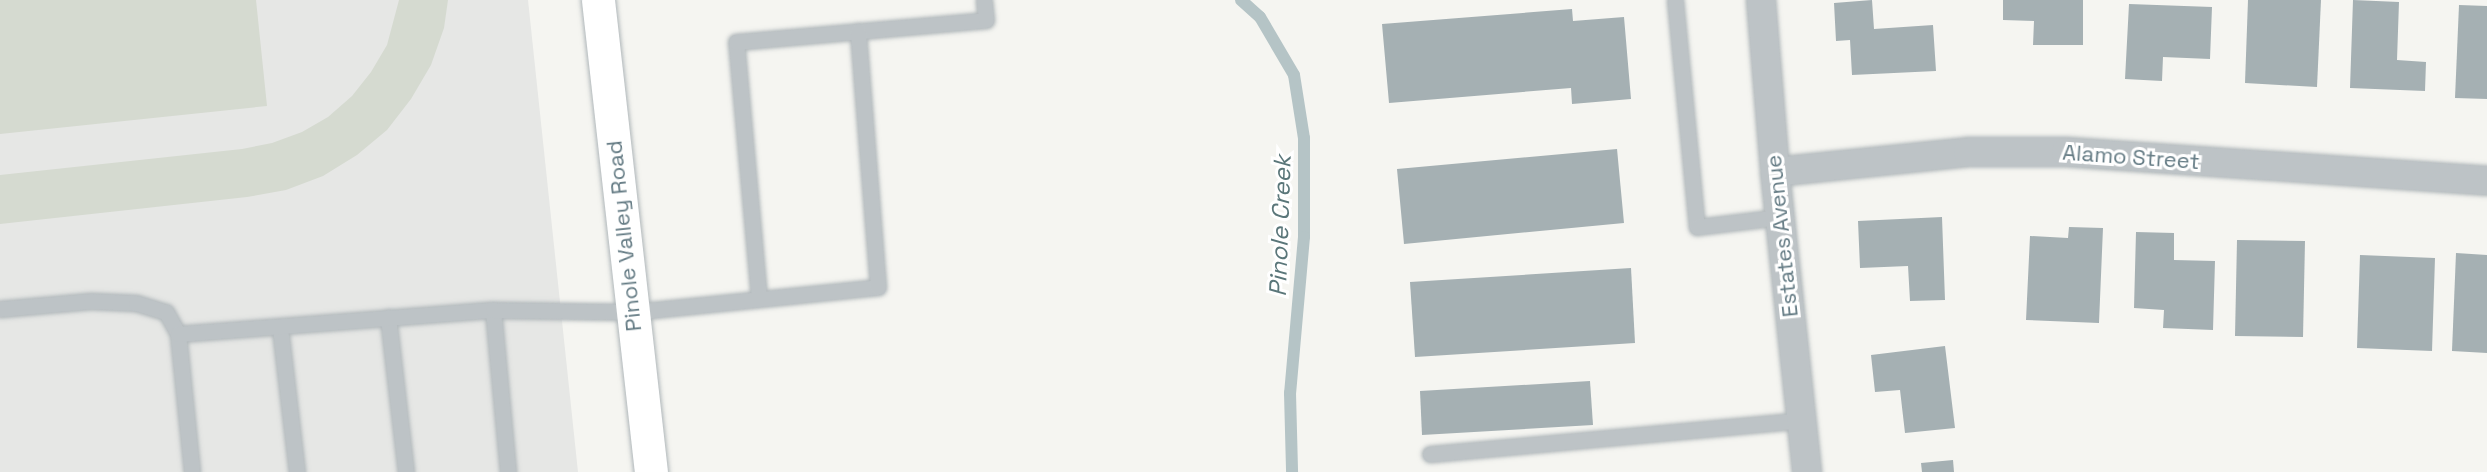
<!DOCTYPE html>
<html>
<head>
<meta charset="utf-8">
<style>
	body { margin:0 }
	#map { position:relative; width:2487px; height:472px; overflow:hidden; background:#f5f5f1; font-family:"Space Grotesk",sans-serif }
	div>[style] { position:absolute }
	.built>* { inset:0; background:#e6e7e5 }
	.green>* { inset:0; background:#d5dad0 }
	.stream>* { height:12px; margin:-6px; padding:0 6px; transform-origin:6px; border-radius:6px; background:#b5c4c6 }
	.building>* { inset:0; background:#a5b0b3 }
	.roads { filter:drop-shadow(0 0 2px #b0b7ba) drop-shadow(0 0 2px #b0b7ba) }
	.service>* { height:15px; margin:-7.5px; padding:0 7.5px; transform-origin:7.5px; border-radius:7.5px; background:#bdc3c6 }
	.minor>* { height:28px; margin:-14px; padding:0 14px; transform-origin:14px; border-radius:14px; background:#bdc3c6 }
	.secondary>* { height:33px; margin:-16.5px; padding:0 16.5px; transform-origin:16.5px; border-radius:16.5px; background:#fff }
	span { translate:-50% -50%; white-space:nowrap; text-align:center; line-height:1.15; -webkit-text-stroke:6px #fff; paint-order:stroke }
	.street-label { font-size:22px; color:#637a83 }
	.water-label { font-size:24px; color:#5a7679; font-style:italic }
</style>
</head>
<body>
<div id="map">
	<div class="built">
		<div style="clip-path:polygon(0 0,528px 0,578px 472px,0 472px)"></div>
	</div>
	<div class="green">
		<div style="clip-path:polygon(0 0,256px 0,267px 106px,0 134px)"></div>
		<div style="clip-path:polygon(399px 0,448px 0,444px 28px,431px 65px,411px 99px,387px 130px,357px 155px,323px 176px,286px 190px,247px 197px,0 224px,0 175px,242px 149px,272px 143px,302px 132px,328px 117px,352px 96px,371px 72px,387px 45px)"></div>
	</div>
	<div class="stream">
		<div style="left:1241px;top:0;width:25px;rotate:42deg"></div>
		<div style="left:1260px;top:17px;width:67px;rotate:59.6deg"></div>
		<div style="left:1294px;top:75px;width:64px;rotate:81deg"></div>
		<div style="left:1304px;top:138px;width:99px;rotate:90deg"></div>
		<div style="left:1304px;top:237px;width:157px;rotate:95.1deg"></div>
		<div style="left:1290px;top:393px;width:79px;rotate:88.5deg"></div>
	</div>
	<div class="building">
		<div style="clip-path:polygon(1872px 0,1874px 29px,1933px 25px,1936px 71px,1852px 75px,1850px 40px,1836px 41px,1834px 3px)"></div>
		<div style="clip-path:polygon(2003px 0,2083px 0,2083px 45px,2033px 45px,2034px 21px,2003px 20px)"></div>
		<div style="clip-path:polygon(2248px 0,2321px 0,2317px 87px,2245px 83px)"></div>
		<div style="clip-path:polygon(2353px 0,2399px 2px,2397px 60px,2426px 62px,2425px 91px,2350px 88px)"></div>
		<div style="clip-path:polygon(2129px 4px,2212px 7px,2210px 59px,2163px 57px,2162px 81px,2125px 79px)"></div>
		<div style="clip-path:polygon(2459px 5px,2487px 6px,2487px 99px,2455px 98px)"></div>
		<div style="clip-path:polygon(1572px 9px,1573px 21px,1624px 17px,1631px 99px,1572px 104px,1571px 88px,1389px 103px,1382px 24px)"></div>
		<div style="clip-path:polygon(1617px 149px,1624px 223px,1404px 244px,1397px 169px)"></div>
		<div style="clip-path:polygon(1942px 217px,1945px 300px,1910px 301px,1908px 266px,1860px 268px,1858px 221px)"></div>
		<div style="clip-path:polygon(2069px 227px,2103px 228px,2099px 323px,2026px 320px,2030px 236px,2068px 238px)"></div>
		<div style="clip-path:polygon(2136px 232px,2174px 233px,2174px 260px,2215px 261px,2213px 330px,2163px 328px,2164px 310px,2134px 308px)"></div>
		<div style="clip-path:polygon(2237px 240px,2305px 241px,2303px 337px,2235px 336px)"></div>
		<div style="clip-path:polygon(2456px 253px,2487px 255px,2487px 353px,2452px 351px)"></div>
		<div style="clip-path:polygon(2360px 255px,2435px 258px,2432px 351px,2357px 348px)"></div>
		<div style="clip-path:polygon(1631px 268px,1635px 343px,1415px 357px,1410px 282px)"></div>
		<div style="clip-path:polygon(1945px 346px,1955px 428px,1905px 433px,1900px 390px,1875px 392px,1871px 355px)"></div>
		<div style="clip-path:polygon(1590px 381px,1593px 425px,1422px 435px,1420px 391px)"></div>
		<div style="clip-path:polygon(1953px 460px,1954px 472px,1922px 472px,1921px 463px)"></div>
	</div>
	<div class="roads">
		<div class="service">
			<div style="left:1675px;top:0;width:228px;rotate:84.5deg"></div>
			<div style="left:1697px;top:227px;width:84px;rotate:-6.9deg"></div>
			<div style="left:759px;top:298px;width:257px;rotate:-95.1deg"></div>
			<div style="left:736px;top:42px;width:251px;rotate:-5deg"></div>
			<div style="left:986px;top:20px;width:20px;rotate:-96deg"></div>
			<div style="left:0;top:309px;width:91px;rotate:-5deg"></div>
			<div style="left:91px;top:301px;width:45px;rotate:2.5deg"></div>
			<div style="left:136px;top:303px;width:31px;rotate:17deg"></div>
			<div style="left:166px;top:312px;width:25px;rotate:61deg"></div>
			<div style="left:493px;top:310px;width:163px;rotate:84.7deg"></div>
			<div style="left:388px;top:317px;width:156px;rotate:83.4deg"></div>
			<div style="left:280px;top:328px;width:145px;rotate:83.3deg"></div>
			<div style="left:1430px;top:454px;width:374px;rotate:-5.2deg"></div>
			<div style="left:192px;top:472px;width:139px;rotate:-95.8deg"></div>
			<div style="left:178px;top:334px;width:316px;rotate:-4.4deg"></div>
			<div style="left:493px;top:310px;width:140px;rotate:0.8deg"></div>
			<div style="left:633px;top:312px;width:246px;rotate:-5.8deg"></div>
			<div style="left:878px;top:287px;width:257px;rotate:-94.5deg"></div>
		</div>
		<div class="minor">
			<div style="left:1761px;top:0;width:173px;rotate:85.3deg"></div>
			<div style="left:1775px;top:172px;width:302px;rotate:83.9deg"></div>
			<div style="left:1775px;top:172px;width:194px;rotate:-5.9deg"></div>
			<div style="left:1968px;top:152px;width:98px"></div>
			<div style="left:2066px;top:152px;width:422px;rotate:3.9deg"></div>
		</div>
		<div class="secondary">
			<div style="left:598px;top:0;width:475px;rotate:83.6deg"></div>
		</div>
	</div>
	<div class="street-label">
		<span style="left:2131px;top:157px;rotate:4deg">Alamo Street</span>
		<span style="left:624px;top:236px;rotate:-96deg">Pinole Valley Road</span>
		<span style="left:1782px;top:236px;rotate:-96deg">Estates Avenue</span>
	</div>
	<div class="water-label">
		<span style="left:1280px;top:226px;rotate:-88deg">Pinole Creek</span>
	</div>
</div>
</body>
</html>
